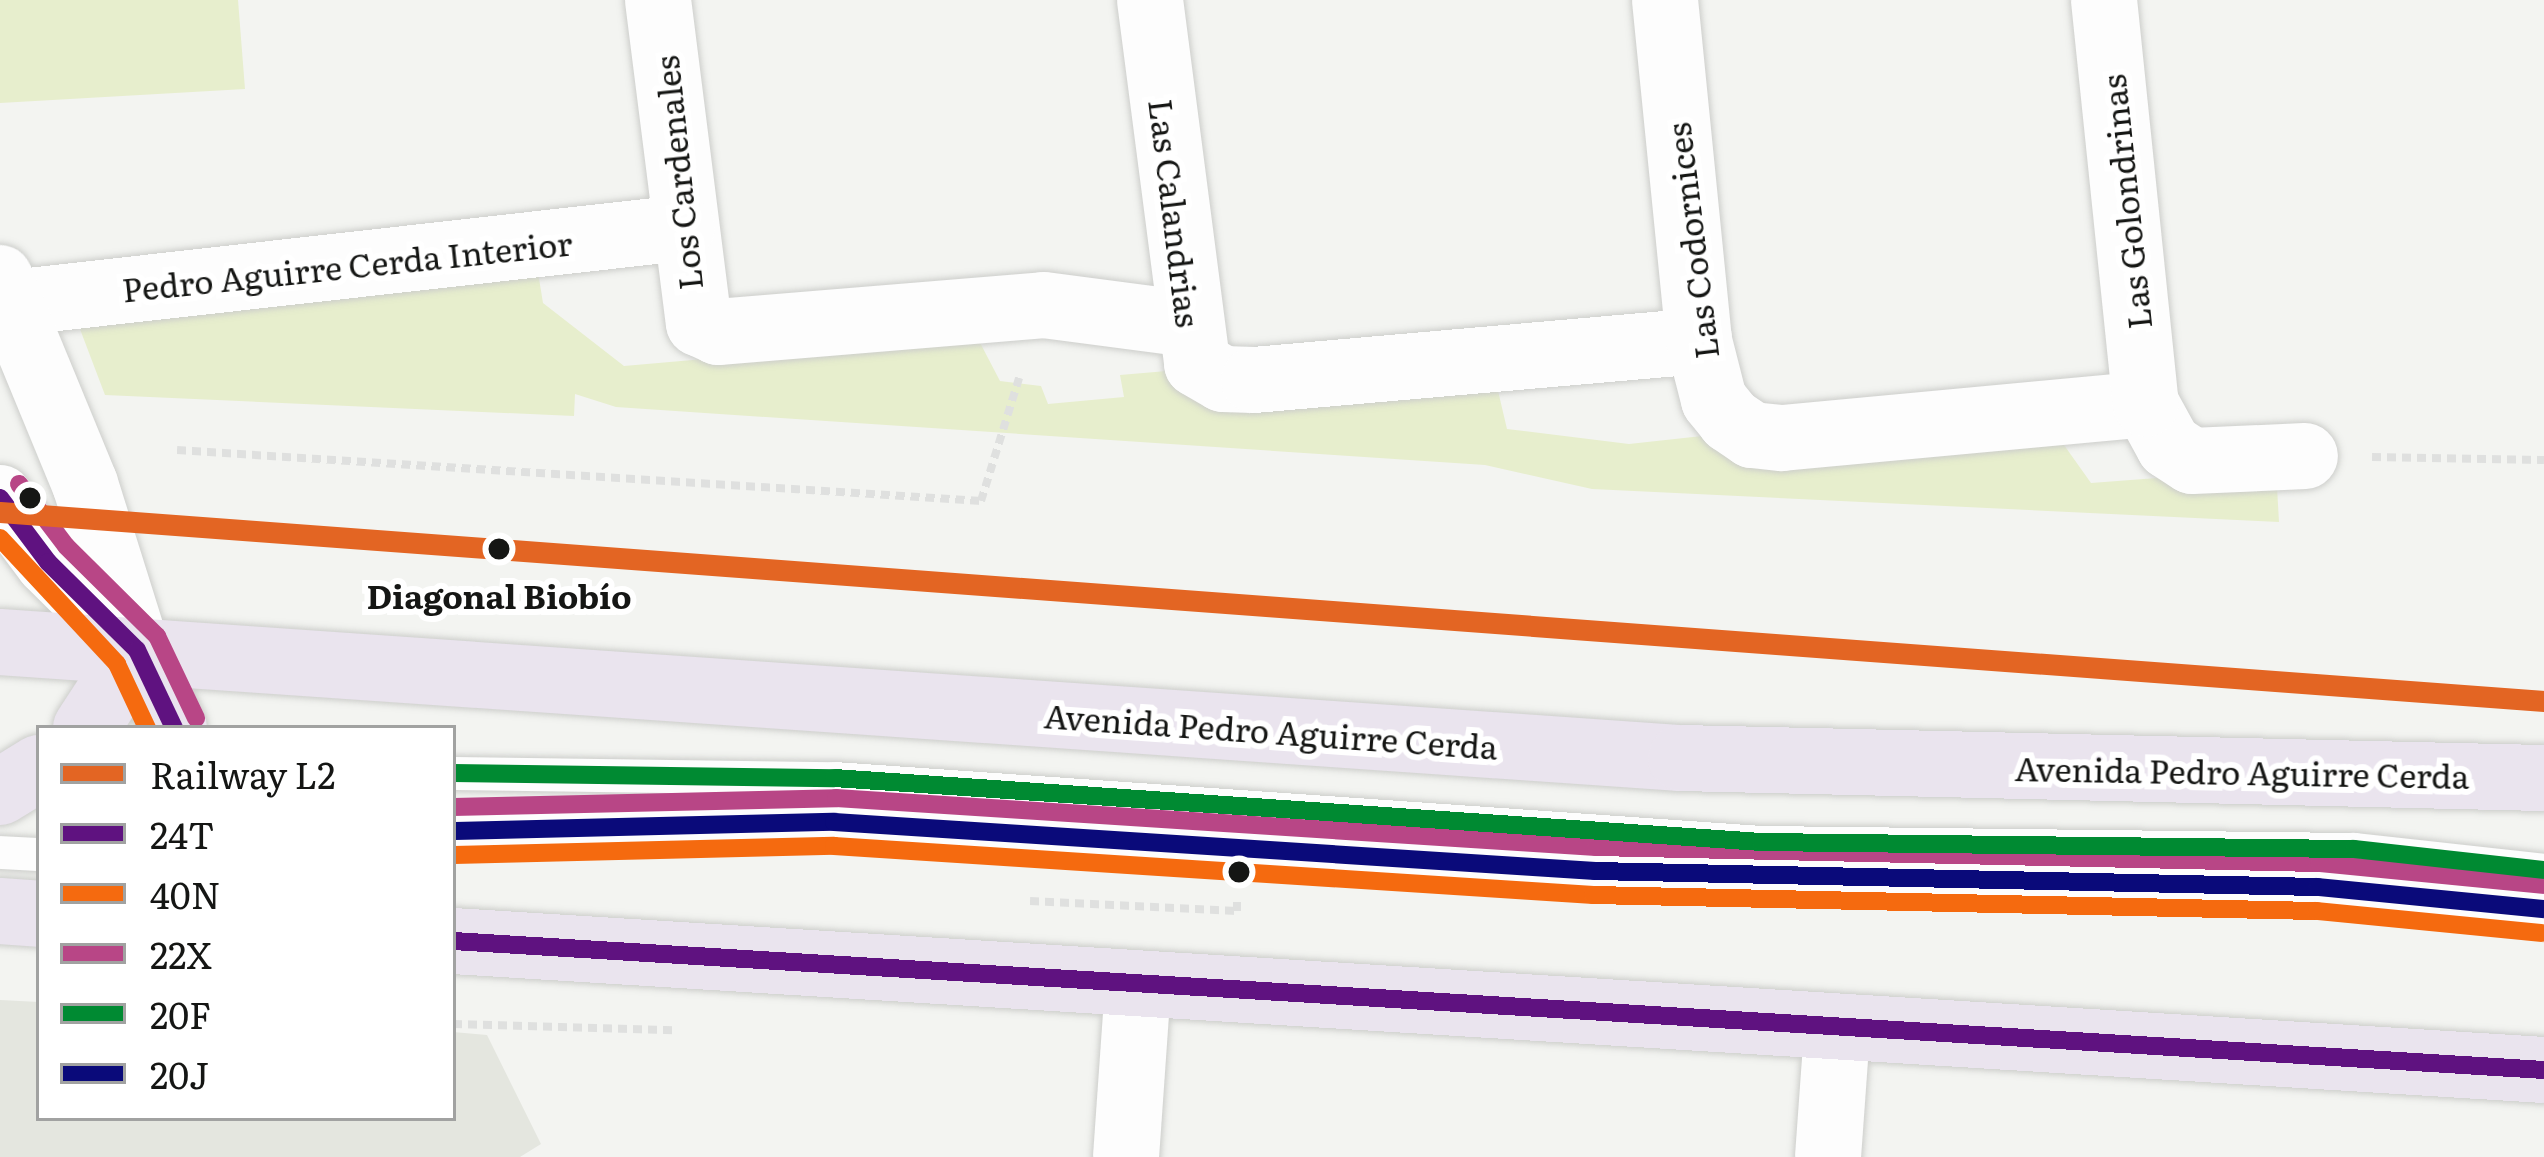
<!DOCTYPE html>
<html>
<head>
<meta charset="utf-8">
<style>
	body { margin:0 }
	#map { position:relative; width:2544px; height:1157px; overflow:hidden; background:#f3f4f1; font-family:Literata,serif }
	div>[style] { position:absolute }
	.built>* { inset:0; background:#e4e6df }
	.green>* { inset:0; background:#e7eecd }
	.path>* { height:8px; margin-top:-4px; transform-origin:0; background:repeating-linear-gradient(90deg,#dfe0df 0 9px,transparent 0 15px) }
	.roads { filter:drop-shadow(0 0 3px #cdcecb) drop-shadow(0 0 3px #cdcecb) }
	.service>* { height:33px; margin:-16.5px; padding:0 16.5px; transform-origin:16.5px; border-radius:16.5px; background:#fdfdfd }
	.minor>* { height:66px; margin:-33px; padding:0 33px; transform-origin:33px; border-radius:33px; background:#fdfdfd }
	.secondary>* { height:66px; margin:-33px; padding:0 33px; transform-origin:33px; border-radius:33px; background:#fdfdfd }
	.trunk>* { height:66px; margin:-33px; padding:0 33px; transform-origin:33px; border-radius:33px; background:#eae4ee }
	.bus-1>* { height:18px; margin:-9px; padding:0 9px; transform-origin:9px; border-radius:9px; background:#5f1280 }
	.bus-2>* { height:18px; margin:-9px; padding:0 9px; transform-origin:9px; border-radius:9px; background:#f56a0f }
	.bus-3>* { height:18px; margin:-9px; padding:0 9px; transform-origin:9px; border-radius:9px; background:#b84686 }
	.bus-4>* { height:18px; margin:-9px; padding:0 9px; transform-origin:9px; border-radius:9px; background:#008a32 }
	.bus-5>* { height:18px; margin:-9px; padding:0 9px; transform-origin:9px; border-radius:9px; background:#0a0a7a }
	.rail-1>* { height:21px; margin:-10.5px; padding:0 10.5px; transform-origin:10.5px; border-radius:10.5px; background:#e36523 }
	.dots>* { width:33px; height:33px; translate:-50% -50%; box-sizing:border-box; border:6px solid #fff; border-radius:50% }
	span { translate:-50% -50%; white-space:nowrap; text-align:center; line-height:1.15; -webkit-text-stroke:12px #fff; paint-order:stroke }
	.street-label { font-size:33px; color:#151614 }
	.stop-label { font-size:33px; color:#151614; font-weight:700 }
	.legend { position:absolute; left:36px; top:725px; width:420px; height:396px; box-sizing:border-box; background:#fff; border:3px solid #a1a2a1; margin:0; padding:15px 21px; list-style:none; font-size:36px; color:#151614 }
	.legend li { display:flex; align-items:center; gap:24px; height:60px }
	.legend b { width:60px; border:3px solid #a1a2a1 }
</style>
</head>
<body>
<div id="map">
	<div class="built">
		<div style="clip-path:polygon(0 1000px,39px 1002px,39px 1118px,453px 1118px,453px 1032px,487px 1035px,541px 1144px,520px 1157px,0 1157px)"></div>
	</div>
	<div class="green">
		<div style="clip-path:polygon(0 0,238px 0,245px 89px,0 103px)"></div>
		<div style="clip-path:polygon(536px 260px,543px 303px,624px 366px,976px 335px,1000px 381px,1041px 386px,1048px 404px,1124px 397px,1120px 375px,1445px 347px,1491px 361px,1507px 429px,1629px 444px,2032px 400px,2091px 483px,2276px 469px,2279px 522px,1592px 489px,1485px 465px,616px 407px,575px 394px,574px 416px,105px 395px,75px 316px)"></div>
	</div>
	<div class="path">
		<div style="left:177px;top:450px;width:806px;rotate:3.63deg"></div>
		<div style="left:981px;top:501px;width:129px;rotate:-72.8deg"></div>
		<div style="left:2372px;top:457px;width:172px;rotate:1deg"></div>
		<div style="left:1030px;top:901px;width:207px;rotate:2.8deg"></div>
		<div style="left:1237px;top:911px;width:12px;rotate:-90deg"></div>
		<div style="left:453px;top:1024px;width:221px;rotate:1.6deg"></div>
	</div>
	<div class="roads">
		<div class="service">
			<div style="left:453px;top:773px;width:381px;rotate:0.8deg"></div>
			<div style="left:834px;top:778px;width:929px;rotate:3.95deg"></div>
			<div style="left:1761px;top:842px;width:593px;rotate:0.68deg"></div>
			<div style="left:2354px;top:849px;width:191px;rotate:6.3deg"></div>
			<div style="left:453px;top:831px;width:381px;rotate:-1.4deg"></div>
			<div style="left:834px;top:822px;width:763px;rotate:3.68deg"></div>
			<div style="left:1595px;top:871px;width:723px;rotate:1.27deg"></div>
			<div style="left:2318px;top:887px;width:227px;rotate:5.6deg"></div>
			<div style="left:0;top:852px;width:39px;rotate:3deg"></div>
		</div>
		<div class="minor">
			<div style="left:658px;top:0;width:326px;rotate:82.8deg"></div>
			<div style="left:699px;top:323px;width:21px;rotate:25deg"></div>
			<div style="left:718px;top:332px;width:327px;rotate:-4.7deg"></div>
			<div style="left:1044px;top:305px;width:146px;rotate:7.5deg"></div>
			<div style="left:1150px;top:0;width:367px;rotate:82.6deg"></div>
			<div style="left:1197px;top:364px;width:30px;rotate:30deg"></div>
			<div style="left:1223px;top:379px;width:31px;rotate:2deg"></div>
			<div style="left:1254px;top:380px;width:447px;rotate:-5deg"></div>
			<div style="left:1665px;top:0;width:343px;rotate:84.3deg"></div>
			<div style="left:1699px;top:341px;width:61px;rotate:75.7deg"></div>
			<div style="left:1714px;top:400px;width:26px;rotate:51deg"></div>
			<div style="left:1730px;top:420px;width:27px;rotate:34deg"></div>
			<div style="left:1752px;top:435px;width:30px;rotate:6deg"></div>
			<div style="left:1782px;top:438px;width:366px;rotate:-5.3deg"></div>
			<div style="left:2146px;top:404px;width:48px;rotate:61.3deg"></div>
			<div style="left:2169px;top:446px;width:27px;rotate:33deg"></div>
			<div style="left:2192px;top:461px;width:113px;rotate:-2.5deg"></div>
			<div style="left:2104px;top:0;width:406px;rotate:84.1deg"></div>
			<div style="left:12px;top:303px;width:674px;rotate:-6.39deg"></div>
			<div style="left:1126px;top:1157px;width:173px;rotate:-86deg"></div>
			<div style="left:1828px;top:1157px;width:125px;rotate:-85.9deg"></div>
		</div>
		<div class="secondary">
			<div style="left:0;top:278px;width:223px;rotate:67.6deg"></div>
			<div style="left:85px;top:484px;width:174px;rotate:72.6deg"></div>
			<div style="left:0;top:498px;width:80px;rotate:53.1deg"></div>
			<div style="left:48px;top:562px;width:125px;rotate:44.7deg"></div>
		</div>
		<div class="trunk">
			<div style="left:0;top:642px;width:1685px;rotate:3.95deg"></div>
			<div style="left:1681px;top:758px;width:863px;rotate:1.33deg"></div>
			<div style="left:137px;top:650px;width:86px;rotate:64.6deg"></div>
			<div style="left:86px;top:728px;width:93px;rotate:-56.8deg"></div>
			<div style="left:0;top:792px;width:46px;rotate:-31.6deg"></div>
			<div style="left:0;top:911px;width:39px;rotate:4deg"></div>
			<div style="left:453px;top:941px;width:2095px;rotate:3.53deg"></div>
		</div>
	</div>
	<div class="bus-1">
		<div style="left:0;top:498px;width:80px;rotate:53.1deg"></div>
		<div style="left:48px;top:562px;width:125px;rotate:44.7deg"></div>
		<div style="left:137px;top:650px;width:86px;rotate:64.6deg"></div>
		<div style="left:453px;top:941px;width:2095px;rotate:3.53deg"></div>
	</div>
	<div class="bus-2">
		<div style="left:0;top:538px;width:172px;rotate:47.1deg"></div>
		<div style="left:117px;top:664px;width:71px;rotate:64.9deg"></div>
		<div style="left:454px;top:855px;width:380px;rotate:-1.4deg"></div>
		<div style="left:834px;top:846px;width:761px;rotate:3.69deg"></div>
		<div style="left:1593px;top:895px;width:724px;rotate:1.27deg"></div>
		<div style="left:2317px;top:911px;width:226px;rotate:5.6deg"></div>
	</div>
	<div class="bus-3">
		<div style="left:19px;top:484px;width:78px;rotate:52.8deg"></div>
		<div style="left:66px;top:546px;width:128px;rotate:44.7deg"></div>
		<div style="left:157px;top:636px;width:91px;rotate:64.6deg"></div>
		<div style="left:453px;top:807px;width:383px;rotate:-1.3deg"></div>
		<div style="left:836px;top:798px;width:762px;rotate:3.69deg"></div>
		<div style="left:1596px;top:847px;width:723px;rotate:1.27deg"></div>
		<div style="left:2319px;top:863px;width:226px;rotate:5.6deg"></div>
	</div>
	<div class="bus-4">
		<div style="left:453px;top:773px;width:381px;rotate:0.8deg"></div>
		<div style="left:834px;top:778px;width:929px;rotate:3.95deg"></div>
		<div style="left:1761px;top:842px;width:593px;rotate:0.68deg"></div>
		<div style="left:2354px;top:849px;width:191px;rotate:6.3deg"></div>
	</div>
	<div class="bus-5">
		<div style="left:453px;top:831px;width:381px;rotate:-1.4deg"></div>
		<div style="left:834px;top:822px;width:763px;rotate:3.68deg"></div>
		<div style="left:1595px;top:871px;width:723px;rotate:1.27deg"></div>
		<div style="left:2318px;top:887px;width:227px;rotate:5.6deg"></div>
	</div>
	<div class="rail-1">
		<div style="left:0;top:512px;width:2551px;rotate:4.25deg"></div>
	</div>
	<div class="dots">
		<div style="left:30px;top:498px;background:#151614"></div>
		<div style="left:499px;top:549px;background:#151614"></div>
		<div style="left:1239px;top:872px;background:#151614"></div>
	</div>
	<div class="street-label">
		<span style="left:677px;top:173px;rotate:-96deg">Los Cardenales</span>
		<span style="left:2125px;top:202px;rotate:-96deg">Las Golondrinas</span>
		<span style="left:1176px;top:213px;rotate:83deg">Las Calandrias</span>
		<span style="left:1691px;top:241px;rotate:-97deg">Las Codornices</span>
		<span style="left:347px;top:265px;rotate:-6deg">Pedro Aguirre Cerda Interior</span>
		<span style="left:1271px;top:730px;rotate:4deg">Avenida Pedro Aguirre Cerda</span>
		<span style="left:2242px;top:771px;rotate:1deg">Avenida Pedro Aguirre Cerda</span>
	</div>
	<div class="stop-label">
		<span style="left:499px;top:595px">Diagonal Biobío</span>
	</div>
	<ul class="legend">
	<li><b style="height:15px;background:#e36523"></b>Railway L2</li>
	<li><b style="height:15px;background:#5f1280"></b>24T</li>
	<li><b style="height:15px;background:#f56a0f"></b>40N</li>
	<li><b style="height:15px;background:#b84686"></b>22X</li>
	<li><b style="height:15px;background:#008a32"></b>20F</li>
	<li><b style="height:15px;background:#0a0a7a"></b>20J</li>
	</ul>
</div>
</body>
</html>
